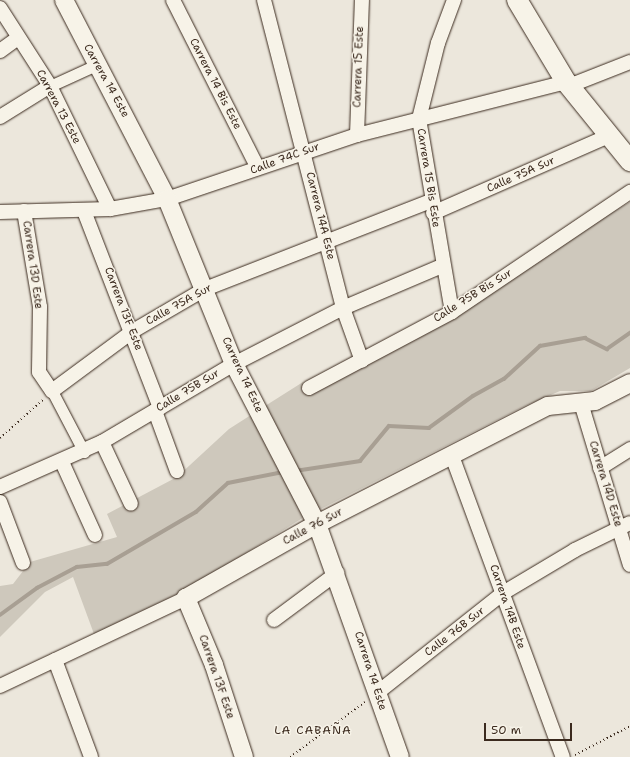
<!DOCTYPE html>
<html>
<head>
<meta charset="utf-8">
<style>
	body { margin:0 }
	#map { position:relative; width:630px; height:757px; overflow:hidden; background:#ece7dc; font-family:"Shantell Sans",sans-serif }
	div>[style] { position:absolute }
	.green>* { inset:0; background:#cec8bc }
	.stream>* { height:3.5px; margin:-1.75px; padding:0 1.75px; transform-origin:1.75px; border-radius:1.75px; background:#a89f93 }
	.path>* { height:2px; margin-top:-1px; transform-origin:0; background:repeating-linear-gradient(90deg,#3b2a1e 0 1px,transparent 0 4px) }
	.roads { filter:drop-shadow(0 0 1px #3b2a1e) drop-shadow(0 0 1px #3b2a1e) }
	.pedestrian>* { height:11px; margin:-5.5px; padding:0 5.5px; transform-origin:5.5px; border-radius:5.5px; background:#f7f3e8 }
	.minor>* { height:14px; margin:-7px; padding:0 7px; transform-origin:7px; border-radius:7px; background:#f7f3e8 }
	.tertiary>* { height:18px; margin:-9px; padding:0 9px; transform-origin:9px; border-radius:9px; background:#f7f3e8 }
	.secondary>* { height:20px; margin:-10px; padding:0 10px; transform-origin:10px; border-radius:10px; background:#f7f3e8 }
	span { translate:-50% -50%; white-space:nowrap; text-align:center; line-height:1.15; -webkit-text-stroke:3px #f7f3e8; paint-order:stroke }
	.street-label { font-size:11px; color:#3b2a1e }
	.neighbourhood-label { font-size:12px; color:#3b2a1e; letter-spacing:1px }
	.scale { position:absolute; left:484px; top:723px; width:88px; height:18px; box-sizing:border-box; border:2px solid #3b2a1e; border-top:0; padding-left:5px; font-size:12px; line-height:14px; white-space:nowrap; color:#3b2a1e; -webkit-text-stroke:3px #f7f3e8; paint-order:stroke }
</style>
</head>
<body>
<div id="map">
	<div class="green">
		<div style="clip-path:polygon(630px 202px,630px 368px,591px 391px,560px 391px,525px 406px,301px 519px,192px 587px,94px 634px,73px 577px,45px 592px,0 637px,0 586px,13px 584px,30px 562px,117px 537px,107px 514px,177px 477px,229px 429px,303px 382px,308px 393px)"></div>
	</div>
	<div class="stream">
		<div style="left:295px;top:471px;width:66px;rotate:-8.7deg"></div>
		<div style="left:360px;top:461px;width:45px;rotate:-50.4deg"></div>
		<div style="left:389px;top:426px;width:40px;rotate:2.9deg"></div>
		<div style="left:429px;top:428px;width:54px;rotate:-36deg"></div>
		<div style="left:473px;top:396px;width:35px;rotate:-29deg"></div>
		<div style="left:504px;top:379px;width:49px;rotate:-42.5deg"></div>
		<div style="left:540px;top:346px;width:46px;rotate:-10.1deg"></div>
		<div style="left:585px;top:338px;width:25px;rotate:27deg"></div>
		<div style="left:607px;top:349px;width:28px;rotate:-35deg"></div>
		<div style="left:0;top:615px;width:46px;rotate:-36.1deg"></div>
		<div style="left:37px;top:588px;width:45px;rotate:-27.7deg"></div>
		<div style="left:77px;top:567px;width:30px;rotate:-6deg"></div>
		<div style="left:107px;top:564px;width:103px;rotate:-30.3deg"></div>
		<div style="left:196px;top:512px;width:43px;rotate:-42.2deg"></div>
		<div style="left:228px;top:483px;width:56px;rotate:-11.3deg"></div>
	</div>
	<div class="path">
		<div style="left:0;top:438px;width:59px;rotate:-41.6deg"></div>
		<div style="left:575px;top:755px;width:62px;rotate:-27.8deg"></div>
		<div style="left:290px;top:757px;width:93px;rotate:-36.3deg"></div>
	</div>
	<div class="roads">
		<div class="pedestrian">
			<div style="left:50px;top:86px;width:53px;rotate:-24.6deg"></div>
			<div style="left:52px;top:391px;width:69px;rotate:62.3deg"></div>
		</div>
		<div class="minor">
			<div style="left:173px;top:0;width:188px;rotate:63.2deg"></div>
			<div style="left:264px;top:0;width:318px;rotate:75.6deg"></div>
			<div style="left:343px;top:308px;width:56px;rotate:70.3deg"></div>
			<div style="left:0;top:8px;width:93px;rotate:57.3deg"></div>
			<div style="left:50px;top:86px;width:137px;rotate:64deg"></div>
			<div style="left:0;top:51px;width:22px;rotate:-36deg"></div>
			<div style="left:569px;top:86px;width:66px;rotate:-21.5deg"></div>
			<div style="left:0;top:117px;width:59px;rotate:-31.8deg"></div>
			<div style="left:357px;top:135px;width:135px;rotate:-87.9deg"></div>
			<div style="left:24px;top:211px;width:97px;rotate:80.5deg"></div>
			<div style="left:40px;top:307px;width:65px;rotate:90.9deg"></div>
			<div style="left:39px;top:372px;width:23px;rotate:56deg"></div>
			<div style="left:52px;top:391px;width:101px;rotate:-36.5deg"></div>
			<div style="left:133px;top:331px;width:83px;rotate:-30.3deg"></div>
			<div style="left:205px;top:289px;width:243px;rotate:-21.3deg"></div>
			<div style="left:84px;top:211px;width:211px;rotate:68.9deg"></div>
			<div style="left:0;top:212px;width:110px;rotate:-1.6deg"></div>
			<div style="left:110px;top:209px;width:58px;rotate:-10deg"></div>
			<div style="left:167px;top:199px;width:200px;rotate:-18.6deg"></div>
			<div style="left:357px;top:135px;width:216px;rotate:-14.2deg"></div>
			<div style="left:433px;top:213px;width:191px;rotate:-23.7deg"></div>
			<div style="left:452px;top:312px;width:196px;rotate:-99.7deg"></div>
			<div style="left:419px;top:119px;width:78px;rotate:-76deg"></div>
			<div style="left:438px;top:43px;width:46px;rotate:-69.6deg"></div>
			<div style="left:309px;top:388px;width:162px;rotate:-28deg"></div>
			<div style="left:452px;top:312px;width:215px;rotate:-34deg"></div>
			<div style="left:581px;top:403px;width:169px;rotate:73.2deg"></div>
			<div style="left:155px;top:411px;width:64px;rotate:69.9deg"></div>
			<div style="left:102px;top:442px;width:68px;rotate:64.9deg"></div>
			<div style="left:452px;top:456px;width:321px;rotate:69.8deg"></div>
			<div style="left:62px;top:462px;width:80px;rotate:65.7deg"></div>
			<div style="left:600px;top:468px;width:36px;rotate:-32deg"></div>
			<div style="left:0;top:487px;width:111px;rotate:-23.8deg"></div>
			<div style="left:102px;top:442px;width:153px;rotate:-30.6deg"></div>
			<div style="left:234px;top:364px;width:123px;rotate:-27.2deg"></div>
			<div style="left:343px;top:308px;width:108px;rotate:-23deg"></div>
			<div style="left:0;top:502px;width:65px;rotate:69.3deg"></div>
			<div style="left:274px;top:620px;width:79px;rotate:-36.7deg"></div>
			<div style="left:55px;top:660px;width:103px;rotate:69.6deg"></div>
			<div style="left:0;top:686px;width:206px;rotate:-25.3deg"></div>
			<div style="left:377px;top:693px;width:161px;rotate:-38.4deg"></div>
			<div style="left:503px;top:593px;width:84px;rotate:-30.8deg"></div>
			<div style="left:575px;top:550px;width:61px;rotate:-26.1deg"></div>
		</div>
		<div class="tertiary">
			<div style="left:64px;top:0;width:224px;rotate:62.6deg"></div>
			<div style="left:167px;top:199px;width:178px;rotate:67.9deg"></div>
			<div style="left:234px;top:364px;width:180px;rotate:62.6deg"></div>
			<div style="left:317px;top:524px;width:247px;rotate:70.4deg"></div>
			<div style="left:244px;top:757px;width:97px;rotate:-108.1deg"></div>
			<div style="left:214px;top:665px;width:73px;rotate:-112.7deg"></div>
			<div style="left:186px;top:598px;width:150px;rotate:-29.5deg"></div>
			<div style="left:317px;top:524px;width:259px;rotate:-27.1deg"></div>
			<div style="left:548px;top:406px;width:47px;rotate:-6.1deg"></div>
			<div style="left:595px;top:401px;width:39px;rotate:-27deg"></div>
		</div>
		<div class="secondary">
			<div style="left:517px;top:0;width:96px;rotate:59.1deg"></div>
			<div style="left:566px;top:82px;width:102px;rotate:51deg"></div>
		</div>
	</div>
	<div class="street-label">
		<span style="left:359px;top:67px;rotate:-88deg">Carrera 15 Este</span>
		<span style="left:106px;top:81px;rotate:61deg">Carrera 14 Este</span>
		<span style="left:215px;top:84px;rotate:63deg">Carrera 14 Bis Este</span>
		<span style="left:58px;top:107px;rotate:62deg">Carrera 13 Este</span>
		<span style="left:285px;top:159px;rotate:-20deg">Calle 74C Sur</span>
		<span style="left:521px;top:175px;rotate:-24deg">Calle 75A Sur</span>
		<span style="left:428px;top:178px;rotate:81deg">Carrera 15 Bis Este</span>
		<span style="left:320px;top:216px;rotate:76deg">Carrera 14A Este</span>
		<span style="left:32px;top:265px;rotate:82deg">Carrera 13D Este</span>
		<span style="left:473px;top:296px;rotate:-32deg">Calle 75B Bis Sur</span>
		<span style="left:179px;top:305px;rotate:-29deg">Calle 75A Sur</span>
		<span style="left:123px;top:309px;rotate:69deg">Carrera 13F Este</span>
		<span style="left:242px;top:375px;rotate:65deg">Carrera 14 Este</span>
		<span style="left:188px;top:391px;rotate:-31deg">Calle 75B Sur</span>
		<span style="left:605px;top:484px;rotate:73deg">Carrera 14D Este</span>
		<span style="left:313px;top:527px;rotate:-28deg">Calle 76 Sur</span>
		<span style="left:507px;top:607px;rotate:71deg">Carrera 14B Este</span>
		<span style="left:455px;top:632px;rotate:-38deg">Calle 76B Sur</span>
		<span style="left:370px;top:671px;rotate:72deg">Carrera 14 Este</span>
		<span style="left:216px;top:677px;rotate:71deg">Carrera 13F Este</span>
	</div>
	<div class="neighbourhood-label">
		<span style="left:313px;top:731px">LA CABAÑA</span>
	</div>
	<div class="scale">50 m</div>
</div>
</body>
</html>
